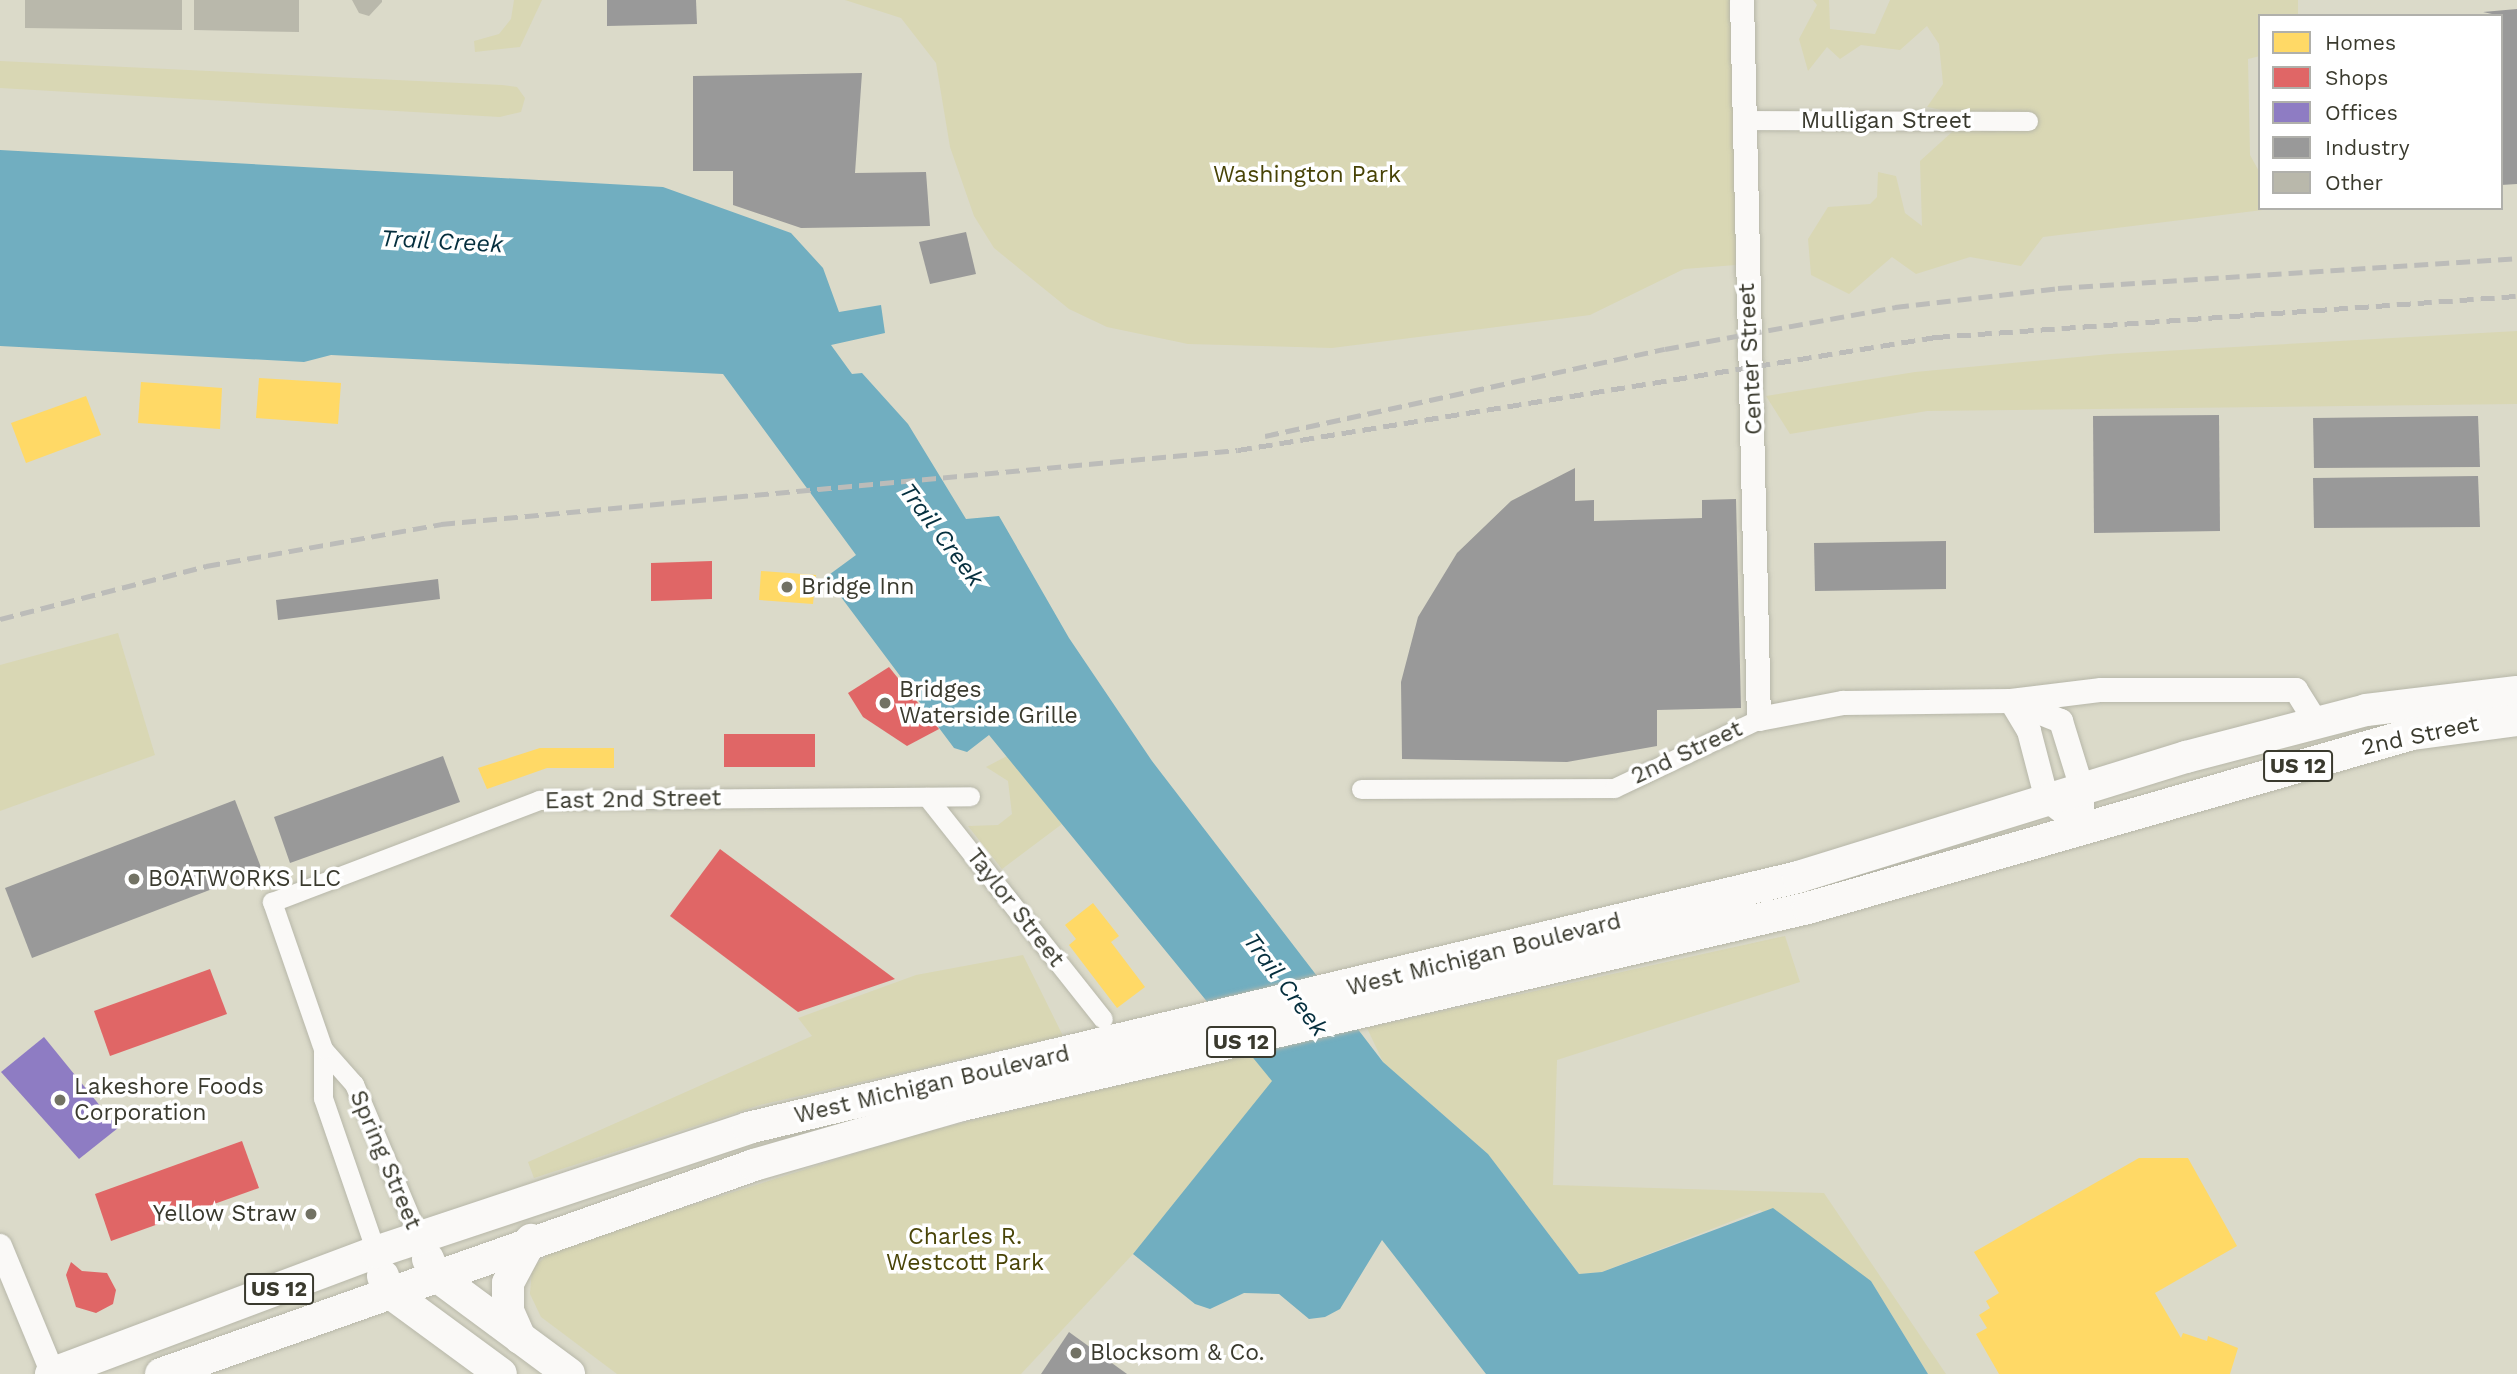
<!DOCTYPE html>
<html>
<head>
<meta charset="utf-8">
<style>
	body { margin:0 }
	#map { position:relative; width:2517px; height:1374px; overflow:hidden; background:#dbdac9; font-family:"Work Sans",sans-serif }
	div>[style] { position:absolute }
	.green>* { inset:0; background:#d9d7b4 }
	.water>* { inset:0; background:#71aec0 }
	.homes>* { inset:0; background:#ffd966 }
	.shops>* { inset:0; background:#e06666 }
	.offices>* { inset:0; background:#8e7cc3 }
	.industry>* { inset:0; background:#999 }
	.building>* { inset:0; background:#b9b8ab }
	.roads { filter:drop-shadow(0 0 2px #b7b7a9) drop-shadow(0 0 2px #b7b7a9) }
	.minor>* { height:19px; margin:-9.5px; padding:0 9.5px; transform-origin:9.5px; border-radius:9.5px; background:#faf9f7 }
	.tertiary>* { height:24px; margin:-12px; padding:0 12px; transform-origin:12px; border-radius:12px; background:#faf9f7 }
	.primary>* { height:32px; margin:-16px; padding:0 16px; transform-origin:16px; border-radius:16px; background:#faf9f7 }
	.rail>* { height:5px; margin-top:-2.5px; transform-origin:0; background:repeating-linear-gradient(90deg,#bcbcb9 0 14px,transparent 0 21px) }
	.dots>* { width:19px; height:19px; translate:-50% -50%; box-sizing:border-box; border:4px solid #fff; border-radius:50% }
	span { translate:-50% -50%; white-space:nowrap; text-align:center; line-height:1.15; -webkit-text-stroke:7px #fff; paint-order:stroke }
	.shield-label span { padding:2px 5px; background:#fff; border:2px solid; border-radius:5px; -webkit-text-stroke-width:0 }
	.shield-label { font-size:21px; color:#3a3a2e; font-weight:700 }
	.street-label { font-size:23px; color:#3a3a2e }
	.park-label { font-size:23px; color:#484306 }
	.poi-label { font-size:23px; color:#3a3a2e }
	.left { translate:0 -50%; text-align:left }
	.right { translate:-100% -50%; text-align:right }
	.water-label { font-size:24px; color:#052f3e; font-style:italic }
	.legend { position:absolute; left:2258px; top:14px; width:245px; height:196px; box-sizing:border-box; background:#fff; border:2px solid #b0b0ab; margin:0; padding:9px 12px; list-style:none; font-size:21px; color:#3a3a2e }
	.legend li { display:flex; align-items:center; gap:14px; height:35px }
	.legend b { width:35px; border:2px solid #b0b0ab }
</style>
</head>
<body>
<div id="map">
	<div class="green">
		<div style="clip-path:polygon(514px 0,542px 0,520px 47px,475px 52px,474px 41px,499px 34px,511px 19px)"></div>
		<div style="clip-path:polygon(845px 0,1732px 0,1736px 265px,1684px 269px,1590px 315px,1332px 348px,1188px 344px,1107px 327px,1069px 309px,994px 248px,974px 216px,950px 147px,936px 63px,901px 18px)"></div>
		<div style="clip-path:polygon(1813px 0,1829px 0,1830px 29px,1875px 34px,1890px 0,2298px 0,2298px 16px,2260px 16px,2260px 56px,2248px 59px,2250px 155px,2260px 173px,2260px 208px,2279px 208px,2043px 237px,2021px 266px,1970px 257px,1916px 274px,1892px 257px,1849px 294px,1811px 275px,1808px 239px,1828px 207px,1870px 204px,1877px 197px,1878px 172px,1896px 176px,1905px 213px,1922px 226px,1920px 161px,1952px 132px,1961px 114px,1927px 107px,1943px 84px,1939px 44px,1927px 26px,1900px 50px,1861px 45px,1840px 59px,1827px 47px,1808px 71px,1799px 39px,1817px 5px)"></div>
		<div style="clip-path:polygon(0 61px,502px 85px,517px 87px,525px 98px,521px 112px,500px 117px,0 88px)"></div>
		<div style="clip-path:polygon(2517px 331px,2517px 404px,1927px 411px,1790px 434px,1766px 396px,1915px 372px,2110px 354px)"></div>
		<div style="clip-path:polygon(118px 633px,155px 755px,0 811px,0 665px)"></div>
		<div style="clip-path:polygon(1007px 756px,1062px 824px,1002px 869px,968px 826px,998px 825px,1012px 814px,1008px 781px,986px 767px)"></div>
		<div style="clip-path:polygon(1785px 936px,1800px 982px,1557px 1060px,1553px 1185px,1824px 1193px,1946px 1374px,1928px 1374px,1871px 1281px,1760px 1210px,1602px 1272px,1579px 1274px,1488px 1154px,1383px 1062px,1367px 1028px)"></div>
		<div style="clip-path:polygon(1023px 955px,1063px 1036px,760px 1105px,534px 1178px,528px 1162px,812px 1036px,798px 1018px,916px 975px)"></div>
		<div style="clip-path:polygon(1252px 1054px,1273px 1081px,1133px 1254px,1021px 1374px,617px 1374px,541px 1317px,530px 1294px,532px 1268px,556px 1248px,921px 1133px)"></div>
	</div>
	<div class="water">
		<div style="clip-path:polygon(0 150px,663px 187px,791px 233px,823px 268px,839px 312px,881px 305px,885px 333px,831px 345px,852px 374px,862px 373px,908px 424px,966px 519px,999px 516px,1069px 638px,1152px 761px,1383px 1062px,1488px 1154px,1579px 1274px,1602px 1272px,1773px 1208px,1871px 1281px,1928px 1374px,1486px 1374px,1382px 1240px,1340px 1309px,1325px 1317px,1309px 1319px,1279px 1294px,1244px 1293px,1210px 1309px,1195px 1304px,1133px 1254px,1272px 1081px,989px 735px,967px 752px,954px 748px,826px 577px,856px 555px,723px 374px,331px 355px,304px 362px,0 346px)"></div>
	</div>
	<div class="homes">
		<div style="clip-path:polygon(259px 378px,341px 383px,338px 424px,256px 418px)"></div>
		<div style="clip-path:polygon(141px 382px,222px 388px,220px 429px,138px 423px)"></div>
		<div style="clip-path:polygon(86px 396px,101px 435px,26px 463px,11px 423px)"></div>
		<div style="clip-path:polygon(761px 571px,816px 575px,813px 604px,759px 600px)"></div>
		<div style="clip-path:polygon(540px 748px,614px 748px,614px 768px,547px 768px,487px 789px,478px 768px)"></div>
		<div style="clip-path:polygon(1093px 903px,1119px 936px,1111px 942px,1145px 987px,1117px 1008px,1069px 945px,1076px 939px,1065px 925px)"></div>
		<div style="clip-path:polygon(2139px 1158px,2188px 1158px,2237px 1246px,2155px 1293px,2181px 1338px,2183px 1333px,2207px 1341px,2208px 1336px,2238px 1348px,2230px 1374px,1999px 1374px,1976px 1334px,1987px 1328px,1979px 1315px,1990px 1308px,1986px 1301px,1999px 1293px,1974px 1252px)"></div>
	</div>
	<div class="shops">
		<div style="clip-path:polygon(712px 561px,712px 599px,651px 601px,651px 563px)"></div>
		<div style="clip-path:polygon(889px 667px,939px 729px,907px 746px,863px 717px,848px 693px)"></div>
		<div style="clip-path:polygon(724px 734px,815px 734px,815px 767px,724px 767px)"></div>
		<div style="clip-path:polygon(720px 849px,895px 979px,798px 1012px,670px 916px)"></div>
		<div style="clip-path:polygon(210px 969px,227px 1014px,110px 1056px,94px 1011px)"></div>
		<div style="clip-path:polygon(242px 1141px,259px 1188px,111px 1241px,95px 1194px)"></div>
		<div style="clip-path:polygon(71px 1262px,82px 1271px,107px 1273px,116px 1290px,113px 1304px,96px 1313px,76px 1307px,66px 1275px)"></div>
	</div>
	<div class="offices">
		<div style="clip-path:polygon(44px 1037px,118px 1128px,79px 1159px,1px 1072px)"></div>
	</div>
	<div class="industry">
		<div style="clip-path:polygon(607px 0,696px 0,697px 24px,607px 26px)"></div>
		<div style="clip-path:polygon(2517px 9px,2517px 184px,2501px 185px,2501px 16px,2483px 12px)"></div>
		<div style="clip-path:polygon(862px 73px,855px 173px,926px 172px,930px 226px,801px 228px,733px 205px,733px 171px,693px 171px,693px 76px)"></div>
		<div style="clip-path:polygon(966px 232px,976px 274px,930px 284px,919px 242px)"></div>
		<div style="clip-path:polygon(2219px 415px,2220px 531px,2094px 533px,2093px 416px)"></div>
		<div style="clip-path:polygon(2478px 416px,2480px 467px,2314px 468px,2313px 418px)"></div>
		<div style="clip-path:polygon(1575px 468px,1575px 501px,1594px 500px,1594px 521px,1702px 518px,1702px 500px,1736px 499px,1741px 708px,1657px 710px,1657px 746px,1567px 762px,1402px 759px,1401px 682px,1418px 617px,1457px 553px,1511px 501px)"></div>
		<div style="clip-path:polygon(2478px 476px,2480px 527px,2314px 528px,2313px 478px)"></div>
		<div style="clip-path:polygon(1946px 541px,1946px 589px,1815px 591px,1814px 543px)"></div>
		<div style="clip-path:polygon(438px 579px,440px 599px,278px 620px,276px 600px)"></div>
		<div style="clip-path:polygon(443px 756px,460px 802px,290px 863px,274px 817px)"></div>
		<div style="clip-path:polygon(235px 800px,262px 870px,32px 958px,5px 888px)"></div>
		<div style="clip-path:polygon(1069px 1332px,1127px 1374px,1041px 1374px)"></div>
	</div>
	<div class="building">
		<div style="clip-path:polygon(25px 0,182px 0,182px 30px,25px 28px)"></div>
		<div style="clip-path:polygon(194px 0,299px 0,299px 32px,194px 30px)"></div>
		<div style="clip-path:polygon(352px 0,382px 0,382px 2px,369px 16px,359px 13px)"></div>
	</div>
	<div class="roads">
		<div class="minor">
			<div style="left:1743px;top:120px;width:285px;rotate:0.2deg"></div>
			<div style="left:1361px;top:789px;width:253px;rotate:-0.2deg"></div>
			<div style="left:1614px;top:788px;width:161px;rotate:-25.4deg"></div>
			<div style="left:927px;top:797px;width:283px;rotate:51.6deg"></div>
			<div style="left:323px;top:1049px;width:47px;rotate:48.5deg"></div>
			<div style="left:354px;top:1084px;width:167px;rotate:67.1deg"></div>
			<div style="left:376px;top:1252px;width:163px;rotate:-109deg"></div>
			<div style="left:323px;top:1098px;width:49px;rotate:-90deg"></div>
			<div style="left:323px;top:1049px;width:156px;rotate:-109.1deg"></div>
			<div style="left:272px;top:902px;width:286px;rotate:-20.9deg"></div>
			<div style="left:539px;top:800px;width:431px;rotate:-0.5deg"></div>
		</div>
		<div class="tertiary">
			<div style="left:1742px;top:0;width:719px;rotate:88.65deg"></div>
			<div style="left:1759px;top:719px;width:86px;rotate:-10.8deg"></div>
			<div style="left:1843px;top:703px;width:168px;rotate:-0.7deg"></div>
			<div style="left:2011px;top:701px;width:54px;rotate:21.8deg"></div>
			<div style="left:2061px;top:721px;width:71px;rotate:72.8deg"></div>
			<div style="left:2082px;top:789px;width:38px;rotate:90deg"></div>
			<div style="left:2011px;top:701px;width:91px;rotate:-7deg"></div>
			<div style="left:2101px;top:690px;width:195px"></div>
			<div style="left:2296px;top:690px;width:39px;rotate:58deg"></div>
			<div style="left:2011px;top:701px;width:35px;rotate:59deg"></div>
			<div style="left:2029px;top:731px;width:71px;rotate:75.4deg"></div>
			<div style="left:2047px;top:800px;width:44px;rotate:37.6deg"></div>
			<div style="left:0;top:1246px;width:139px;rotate:67.5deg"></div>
		</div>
		<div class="primary">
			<div style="left:428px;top:1259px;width:16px;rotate:68deg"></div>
			<div style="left:434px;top:1274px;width:168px;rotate:36.5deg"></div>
			<div style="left:383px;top:1276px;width:16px;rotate:72deg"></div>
			<div style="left:388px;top:1291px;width:140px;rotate:36.3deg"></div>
			<div style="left:520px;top:1338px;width:30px;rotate:-114deg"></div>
			<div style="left:508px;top:1311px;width:28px;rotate:-90deg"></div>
			<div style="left:508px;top:1283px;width:49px;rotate:-61.9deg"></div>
			<div style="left:51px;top:1374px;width:347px;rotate:-20.6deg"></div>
			<div style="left:376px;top:1252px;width:392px;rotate:-18.4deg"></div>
			<div style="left:748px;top:1128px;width:1080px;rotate:-13.44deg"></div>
			<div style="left:1798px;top:877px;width:406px;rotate:-17.2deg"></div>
			<div style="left:2186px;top:757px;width:186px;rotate:-14.6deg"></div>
			<div style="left:2366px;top:710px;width:152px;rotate:-6.8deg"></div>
			<div style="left:161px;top:1374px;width:629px;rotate:-19.41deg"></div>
			<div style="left:754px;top:1165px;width:216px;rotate:-16.1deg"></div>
			<div style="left:962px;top:1105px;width:869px;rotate:-13.11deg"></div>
			<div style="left:1808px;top:908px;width:629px;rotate:-16.07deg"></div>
			<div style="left:2412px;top:734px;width:106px;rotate:-7.6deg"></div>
		</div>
	</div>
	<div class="rail">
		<div style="left:1265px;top:436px;width:409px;rotate:-12.3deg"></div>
		<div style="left:1665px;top:349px;width:234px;rotate:-10.3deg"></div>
		<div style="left:1895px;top:307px;width:164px;rotate:-6.6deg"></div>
		<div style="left:2058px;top:288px;width:460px;rotate:-3.7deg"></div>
		<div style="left:0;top:619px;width:213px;rotate:-14.4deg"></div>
		<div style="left:206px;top:566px;width:239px;rotate:-10.1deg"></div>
		<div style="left:441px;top:524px;width:800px;rotate:-5.3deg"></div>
		<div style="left:1238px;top:450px;width:707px;rotate:-9.2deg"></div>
		<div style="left:1936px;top:337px;width:582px;rotate:-4.04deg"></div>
	</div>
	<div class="dots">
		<div style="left:787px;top:587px;background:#727264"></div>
		<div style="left:885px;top:703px;background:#727264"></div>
		<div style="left:134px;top:879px;background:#727264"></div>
		<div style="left:60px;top:1100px;background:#727264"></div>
		<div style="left:311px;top:1214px;background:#727264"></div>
		<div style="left:1076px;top:1353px;background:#727264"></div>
	</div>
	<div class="shield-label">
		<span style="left:2298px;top:766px">US 12</span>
		<span style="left:1241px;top:1042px">US 12</span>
		<span style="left:279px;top:1289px">US 12</span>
	</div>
	<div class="street-label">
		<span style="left:1886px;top:121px">Mulligan Street</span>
		<span style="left:1751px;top:359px;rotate:-93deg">Center Street</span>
		<span style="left:2420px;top:736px;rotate:-12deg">2nd Street</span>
		<span style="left:1687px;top:753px;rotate:-25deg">2nd Street</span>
		<span style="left:633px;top:800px;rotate:-1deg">East 2nd Street</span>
		<span style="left:1015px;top:908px;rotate:52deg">Taylor Street</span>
		<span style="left:1484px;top:955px;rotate:-14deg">West Michigan Boulevard</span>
		<span style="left:932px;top:1085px;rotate:-13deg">West Michigan Boulevard</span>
		<span style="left:385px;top:1160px;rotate:67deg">Spring Street</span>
	</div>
	<div class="park-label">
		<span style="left:1307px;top:175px">Washington Park</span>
		<span style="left:965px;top:1250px">Charles R.<br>Westcott Park</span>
	</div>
	<div class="poi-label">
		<span class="left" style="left:801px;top:587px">Bridge Inn</span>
		<span class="left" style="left:899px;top:703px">Bridges<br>Waterside Grille</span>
		<span class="left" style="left:148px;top:879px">BOATWORKS LLC</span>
		<span class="left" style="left:74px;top:1100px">Lakeshore Foods<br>Corporation</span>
		<span class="right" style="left:297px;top:1214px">Yellow Straw</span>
		<span class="left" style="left:1090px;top:1353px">Blocksom &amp; Co.</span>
	</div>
	<div class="water-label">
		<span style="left:442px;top:242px;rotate:3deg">Trail Creek</span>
		<span style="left:941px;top:535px;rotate:53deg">Trail Creek</span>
		<span style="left:1285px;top:985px;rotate:53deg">Trail Creek</span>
	</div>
	<ul class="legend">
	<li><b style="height:19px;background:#ffd966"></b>Homes</li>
	<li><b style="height:19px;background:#e06666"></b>Shops</li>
	<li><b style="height:19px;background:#8e7cc3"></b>Offices</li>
	<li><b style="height:19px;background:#999"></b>Industry</li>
	<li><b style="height:19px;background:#b9b8ab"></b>Other</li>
	</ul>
</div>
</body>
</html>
